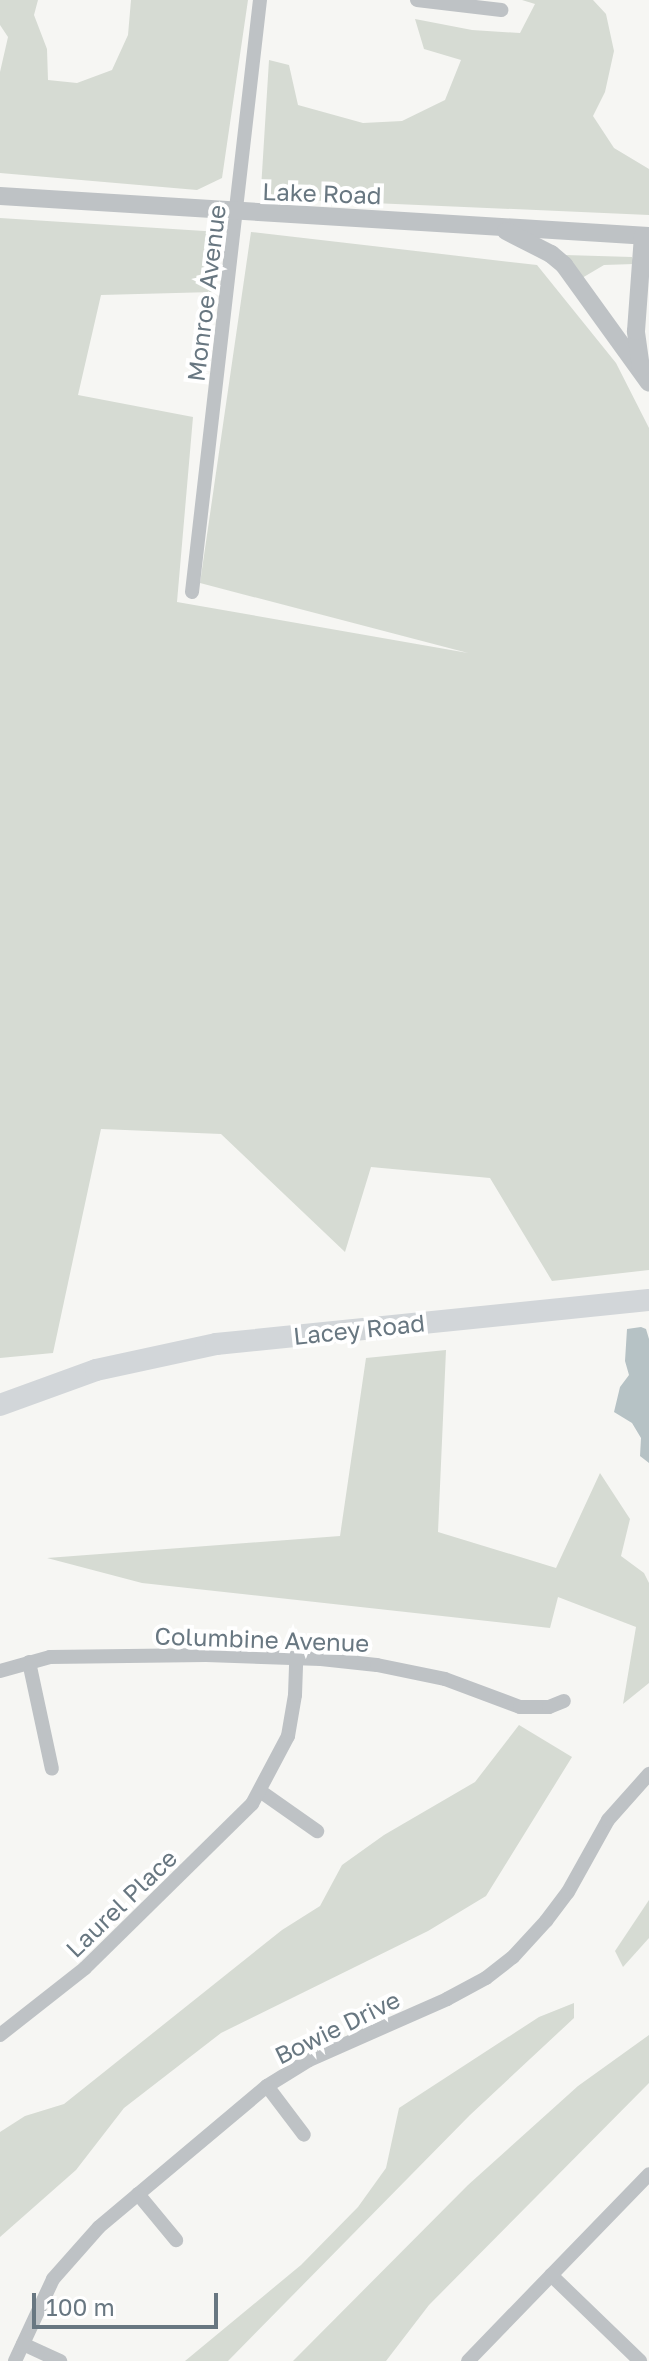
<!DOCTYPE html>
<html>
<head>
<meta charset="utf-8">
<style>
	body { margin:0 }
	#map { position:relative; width:649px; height:2361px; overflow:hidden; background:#f6f6f3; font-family:"Golos Text",sans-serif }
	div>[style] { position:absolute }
	.green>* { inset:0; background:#d6dbd3 }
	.water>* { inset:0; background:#b6c2c5 }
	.minor>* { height:14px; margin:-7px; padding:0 7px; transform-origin:7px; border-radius:7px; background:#bec2c5 }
	.tertiary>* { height:18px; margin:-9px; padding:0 9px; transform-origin:9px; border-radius:9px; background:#bec2c5 }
	.primary>* { height:22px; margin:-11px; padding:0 11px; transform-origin:11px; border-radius:11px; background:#d2d6d9 }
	span { translate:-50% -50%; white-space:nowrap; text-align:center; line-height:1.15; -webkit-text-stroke:8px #fff; paint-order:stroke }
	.street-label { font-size:24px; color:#687781 }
	.scale { position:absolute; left:32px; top:2293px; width:186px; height:36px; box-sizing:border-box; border:4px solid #687781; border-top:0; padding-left:10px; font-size:24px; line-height:28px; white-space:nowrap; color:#687781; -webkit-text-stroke:6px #fff; paint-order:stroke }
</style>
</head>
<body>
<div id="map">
	<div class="green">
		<div style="clip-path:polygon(0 0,38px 0,34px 15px,47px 49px,48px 80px,77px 83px,112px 70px,128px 35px,131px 0,248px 0,222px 178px,197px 190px,0 173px,0 72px,8px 37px,0 25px)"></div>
		<div style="clip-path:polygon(522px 0,593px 0,606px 14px,614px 51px,605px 92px,593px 116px,614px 148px,649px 169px,649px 215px,281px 199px,261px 189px,269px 60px,289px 65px,298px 105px,363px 123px,402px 121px,445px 100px,461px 60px,424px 49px,415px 19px,472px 30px,520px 33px,535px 4px)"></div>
		<div style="clip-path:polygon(0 218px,220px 232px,213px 292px,101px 295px,78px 395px,193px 417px,177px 602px,468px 653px,200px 583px,251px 232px,537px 265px,616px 363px,649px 428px,649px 1270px,552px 1281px,490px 1178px,371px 1167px,345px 1252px,221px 1134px,101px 1129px,53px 1353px,0 1358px)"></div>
		<div style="clip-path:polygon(565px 255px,632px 257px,634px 264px,604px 265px,582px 278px)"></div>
		<div style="clip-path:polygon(446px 1350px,438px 1532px,556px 1568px,600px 1473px,630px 1519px,621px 1556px,644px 1573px,649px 1583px,649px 1683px,623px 1704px,636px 1627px,558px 1597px,550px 1628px,142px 1583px,47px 1558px,340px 1536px,366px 1358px)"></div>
		<div style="clip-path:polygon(519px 1725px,572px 1757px,486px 1896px,428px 1931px,221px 2033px,124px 2108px,76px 2170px,0 2237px,0 2132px,25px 2116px,64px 2104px,282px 1930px,320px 1906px,342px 1865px,384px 1835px,475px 1782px)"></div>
		<div style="clip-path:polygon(649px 1900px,649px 1938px,623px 1967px,615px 1951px)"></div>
		<div style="clip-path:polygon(574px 2003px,574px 2018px,470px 2115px,228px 2361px,185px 2361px,301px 2265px,358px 2207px,386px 2168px,399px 2108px,539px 2017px)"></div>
		<div style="clip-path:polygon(649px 2035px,649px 2083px,429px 2305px,386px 2361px,293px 2361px,468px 2185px,578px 2086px)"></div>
	</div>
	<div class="water">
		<div style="clip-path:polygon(641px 1327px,646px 1329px,649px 1339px,649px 1463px,640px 1456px,641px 1438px,632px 1423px,614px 1412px,620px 1387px,629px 1375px,625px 1361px,627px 1329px)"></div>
	</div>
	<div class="minor">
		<div style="left:417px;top:0;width:85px;rotate:6.8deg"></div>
		<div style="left:192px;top:592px;width:596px;rotate:-83.45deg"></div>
		<div style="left:29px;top:1662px;width:109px;rotate:77.9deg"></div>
		<div style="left:0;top:1671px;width:52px;rotate:-15.6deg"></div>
		<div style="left:50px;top:1657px;width:156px;rotate:-0.7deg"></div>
		<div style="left:206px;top:1655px;width:115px;rotate:2deg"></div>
		<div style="left:321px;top:1659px;width:56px;rotate:6.1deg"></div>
		<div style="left:377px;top:1665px;width:69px;rotate:11.6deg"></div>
		<div style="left:445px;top:1679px;width:80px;rotate:20.5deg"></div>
		<div style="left:520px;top:1707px;width:29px"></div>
		<div style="left:549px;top:1707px;width:16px;rotate:-22deg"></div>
		<div style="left:260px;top:1791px;width:70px;rotate:35.1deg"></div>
		<div style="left:0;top:2035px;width:108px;rotate:-38.2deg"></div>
		<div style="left:85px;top:1968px;width:234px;rotate:-44.5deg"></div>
		<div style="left:252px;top:1804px;width:77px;rotate:-62.1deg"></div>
		<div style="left:288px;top:1736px;width:42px;rotate:-80.3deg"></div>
		<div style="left:295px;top:1695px;width:37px;rotate:-88deg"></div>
		<div style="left:267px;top:2086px;width:61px;rotate:52.9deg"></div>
		<div style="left:138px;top:2194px;width:60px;rotate:50.4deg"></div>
		<div style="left:551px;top:2275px;width:124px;rotate:44deg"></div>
		<div style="left:23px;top:2344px;width:41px;rotate:24.7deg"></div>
		<div style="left:15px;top:2361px;width:90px;rotate:-65.1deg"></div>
		<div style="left:53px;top:2279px;width:69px;rotate:-48.5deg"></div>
		<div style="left:99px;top:2227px;width:219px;rotate:-40deg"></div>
		<div style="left:267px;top:2086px;width:49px;rotate:-31.8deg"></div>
		<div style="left:309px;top:2060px;width:151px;rotate:-23.8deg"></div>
		<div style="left:447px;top:1999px;width:44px;rotate:-28.3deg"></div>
		<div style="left:486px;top:1978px;width:34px;rotate:-38deg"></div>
		<div style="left:513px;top:1957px;width:49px;rotate:-47.5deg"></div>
		<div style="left:546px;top:1921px;width:36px;rotate:-53deg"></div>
		<div style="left:568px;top:1892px;width:82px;rotate:-60.9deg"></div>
		<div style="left:608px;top:1820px;width:62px;rotate:-48.3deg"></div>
		<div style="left:468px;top:2361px;width:260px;rotate:-45.9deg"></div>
	</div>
	<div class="tertiary">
		<div style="left:0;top:196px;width:650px;rotate:3.53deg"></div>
		<div style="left:506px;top:231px;width:51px;rotate:27.1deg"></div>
		<div style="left:551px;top:254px;width:17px;rotate:40deg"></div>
		<div style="left:564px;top:265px;width:145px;rotate:54.2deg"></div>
		<div style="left:641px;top:368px;width:37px;rotate:-98deg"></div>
		<div style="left:636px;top:331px;width:95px;rotate:-85.8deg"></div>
	</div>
	<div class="primary">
		<div style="left:0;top:1405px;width:102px;rotate:-20deg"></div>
		<div style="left:96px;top:1370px;width:123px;rotate:-12.2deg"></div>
		<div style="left:216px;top:1344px;width:435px;rotate:-5.8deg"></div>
	</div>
	<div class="street-label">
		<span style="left:322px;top:193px;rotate:2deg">Lake Road</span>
		<span style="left:206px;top:293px;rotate:-83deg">Monroe Avenue</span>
		<span style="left:359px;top:1329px;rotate:-6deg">Lacey Road</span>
		<span style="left:262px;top:1639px;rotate:2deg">Columbine Avenue</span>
		<span style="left:121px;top:1903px;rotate:-44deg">Laurel Place</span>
		<span style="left:337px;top:2027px;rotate:-26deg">Bowie Drive</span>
	</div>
	<div class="scale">100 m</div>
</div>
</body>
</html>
